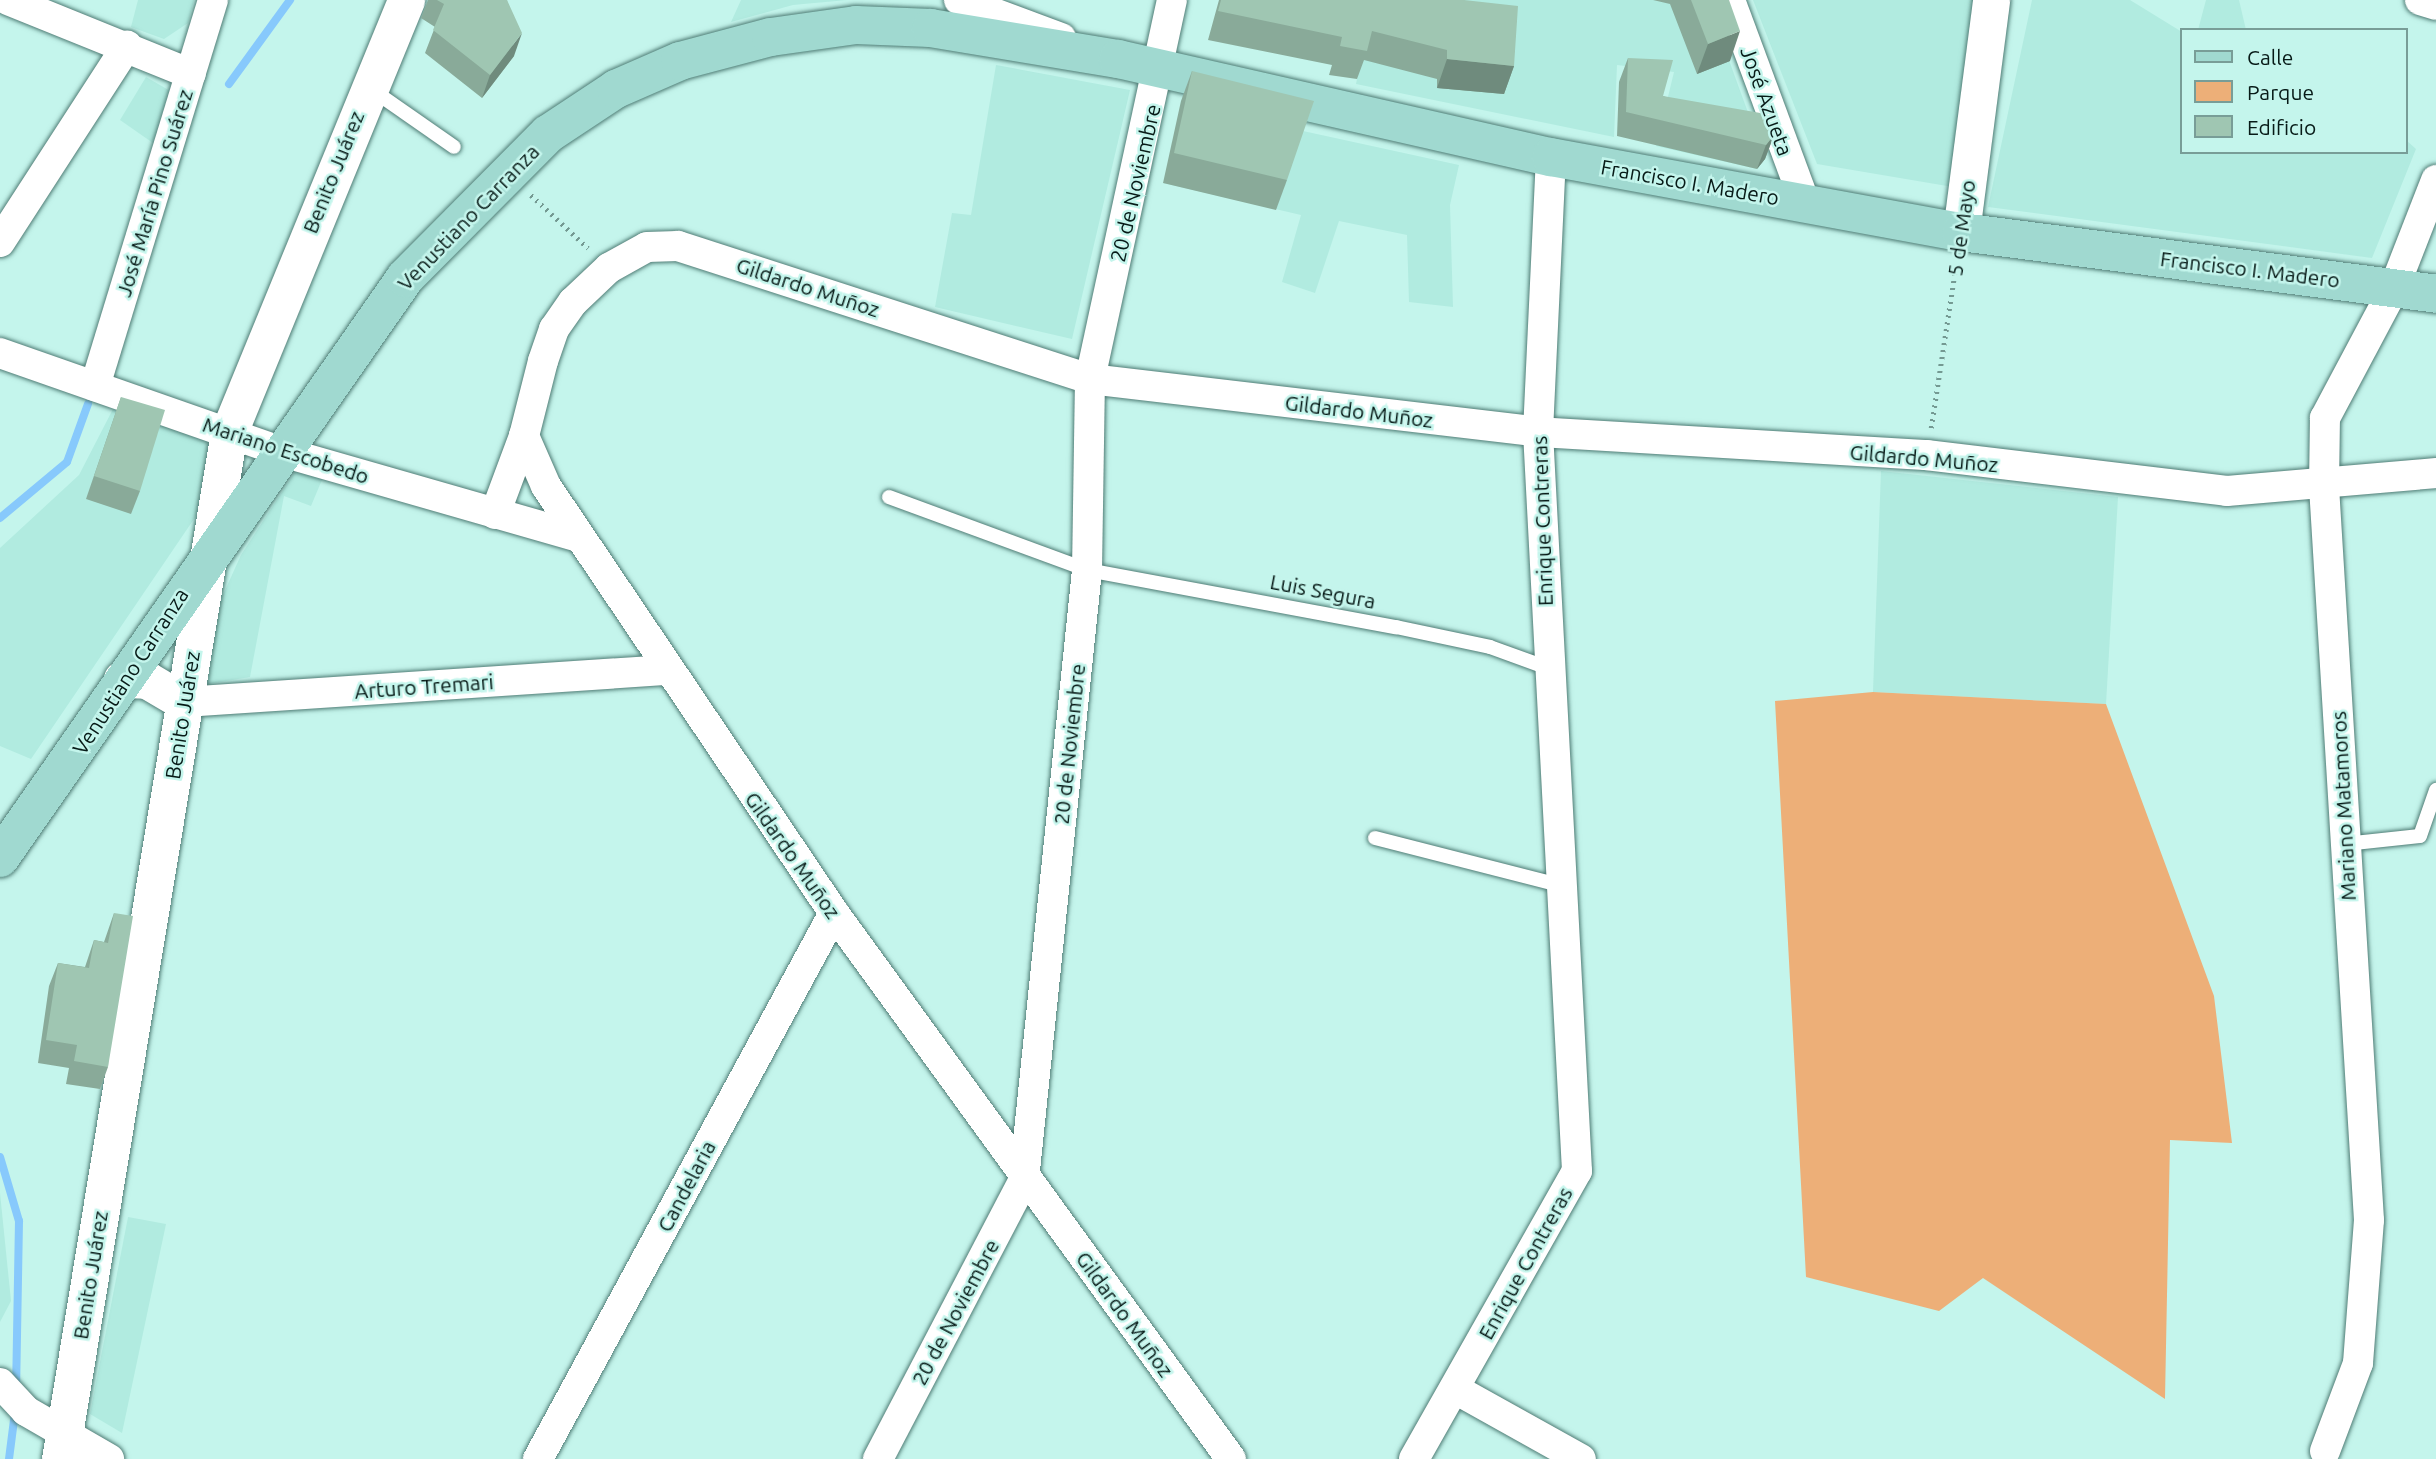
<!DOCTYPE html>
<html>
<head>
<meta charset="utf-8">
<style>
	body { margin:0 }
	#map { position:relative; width:2436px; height:1459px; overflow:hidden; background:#c4f5ec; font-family:Ubuntu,sans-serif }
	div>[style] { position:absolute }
	.built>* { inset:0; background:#b1ebe0 }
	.green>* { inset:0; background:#edaf78 }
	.stream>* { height:8px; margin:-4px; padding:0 4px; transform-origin:4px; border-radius:4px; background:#87c9fc }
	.path>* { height:4.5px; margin-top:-2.25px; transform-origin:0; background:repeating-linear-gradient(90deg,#749992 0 2px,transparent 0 7px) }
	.roads { filter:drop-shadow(0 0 2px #4f7c75) drop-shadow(0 0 2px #4f7c75) }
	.service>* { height:14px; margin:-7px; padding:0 7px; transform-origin:7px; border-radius:7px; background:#fff }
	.minor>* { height:30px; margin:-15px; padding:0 15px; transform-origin:15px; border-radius:15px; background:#fff }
	.tertiary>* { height:37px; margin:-18.5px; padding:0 18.5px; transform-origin:18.5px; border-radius:18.5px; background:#fff }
	.primary>* { height:38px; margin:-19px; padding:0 19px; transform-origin:19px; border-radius:19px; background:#a0d9d0 }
	.wall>* { inset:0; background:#89aa99 }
	.shaded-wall>* { inset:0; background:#6f8b7d }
	.building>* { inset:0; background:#9fc6b2 }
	span { translate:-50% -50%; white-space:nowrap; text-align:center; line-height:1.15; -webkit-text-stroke:5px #c4f5ec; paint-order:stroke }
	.street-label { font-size:21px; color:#071a17 }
	.legend { position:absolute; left:2180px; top:28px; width:228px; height:126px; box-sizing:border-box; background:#c4f5ec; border:2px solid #789d97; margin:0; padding:9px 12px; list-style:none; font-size:21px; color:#071a17 }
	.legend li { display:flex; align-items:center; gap:14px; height:35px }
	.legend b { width:35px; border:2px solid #789d97 }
</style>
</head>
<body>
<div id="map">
	<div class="built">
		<div style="clip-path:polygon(138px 0,194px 0,188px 23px,164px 39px,131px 27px)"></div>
		<div style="clip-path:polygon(741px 0,847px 0,793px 5px,731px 22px)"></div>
		<div style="clip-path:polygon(1373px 0,1707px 0,1765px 159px,1757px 169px,1656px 146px,1674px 72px,1617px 65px,1614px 137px,1356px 84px)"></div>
		<div style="clip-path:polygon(1753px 0,1980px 0,1953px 187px,1817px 164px)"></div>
		<div style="clip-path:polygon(2032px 0,2130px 0,2182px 32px,2182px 152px,2406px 152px,2406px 140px,2416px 149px,2372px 258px,1988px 207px)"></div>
		<div style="clip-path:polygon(2206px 0,2239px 0,2246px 30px,2198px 30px)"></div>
		<div style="clip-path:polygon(996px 65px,1130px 90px,1072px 339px,935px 307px,952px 213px,971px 215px)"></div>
		<div style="clip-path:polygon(146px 77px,172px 92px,153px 143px,120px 120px)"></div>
		<div style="clip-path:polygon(1303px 131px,1459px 165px,1450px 205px,1453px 307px,1409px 302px,1407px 235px,1339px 221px,1315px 293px,1282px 282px,1301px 215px,1163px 183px)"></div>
		<div style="clip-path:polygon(113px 409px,207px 441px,215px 458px,196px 516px,31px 759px,0 746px,0 548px,79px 475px)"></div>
		<div style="clip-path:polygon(297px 469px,324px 475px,311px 506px,284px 496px,250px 677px,208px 684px,218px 606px,241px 555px)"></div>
		<div style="clip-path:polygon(1881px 471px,2118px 497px,2106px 704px,1873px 692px)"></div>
		<div style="clip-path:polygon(0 1193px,11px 1301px,0 1322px)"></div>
		<div style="clip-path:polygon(128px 1217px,166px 1224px,122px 1433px,90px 1414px)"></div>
	</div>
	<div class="green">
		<div style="clip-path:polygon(1873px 692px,2106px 704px,2214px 996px,2232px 1143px,2170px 1140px,2165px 1399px,1983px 1278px,1939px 1311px,1806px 1277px,1775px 701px)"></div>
	</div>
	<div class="stream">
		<div style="left:229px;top:84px;width:104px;rotate:-54deg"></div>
		<div style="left:0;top:518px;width:87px;rotate:-39.9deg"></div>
		<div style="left:67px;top:462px;width:62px;rotate:-70.1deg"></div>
		<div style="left:0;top:1157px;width:67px;rotate:73.5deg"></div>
		<div style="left:19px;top:1221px;width:167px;rotate:91deg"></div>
		<div style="left:9px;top:1459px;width:47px;rotate:-82.7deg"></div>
	</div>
	<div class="path">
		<div style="left:531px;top:195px;width:78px;rotate:42.9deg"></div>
		<div style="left:1931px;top:428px;width:166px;rotate:-81.3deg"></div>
	</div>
	<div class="roads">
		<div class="service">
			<div style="left:371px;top:89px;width:101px;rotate:34.9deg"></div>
			<div style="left:889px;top:497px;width:211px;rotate:20.2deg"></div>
			<div style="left:1087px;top:570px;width:314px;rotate:10.5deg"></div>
			<div style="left:1396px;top:627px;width:96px;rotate:12deg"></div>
			<div style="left:1490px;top:647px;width:62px;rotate:19.9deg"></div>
			<div style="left:1375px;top:838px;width:190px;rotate:14.3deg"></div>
			<div style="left:2345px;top:844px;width:75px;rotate:-6.1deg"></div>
			<div style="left:2420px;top:836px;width:49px;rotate:-70.8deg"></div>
		</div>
		<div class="minor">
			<div style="left:8px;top:0;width:197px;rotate:22deg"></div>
			<div style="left:959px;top:0;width:109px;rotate:20.4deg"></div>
			<div style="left:1730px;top:0;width:216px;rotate:69.7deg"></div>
			<div style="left:2420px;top:0;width:17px;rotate:17deg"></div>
			<div style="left:0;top:242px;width:234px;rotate:-57.1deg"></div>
			<div style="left:0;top:353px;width:303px;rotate:19.3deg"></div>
			<div style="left:286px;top:453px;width:302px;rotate:16deg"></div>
			<div style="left:95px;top:386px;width:404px;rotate:-73deg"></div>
			<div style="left:495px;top:514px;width:83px;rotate:-69.6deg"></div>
			<div style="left:184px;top:702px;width:481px;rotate:-3.8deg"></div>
			<div style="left:0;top:1383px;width:38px;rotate:47deg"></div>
			<div style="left:26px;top:1411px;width:96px;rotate:30deg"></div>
			<div style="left:1455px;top:1389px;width:144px;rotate:29.1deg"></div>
			<div style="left:2325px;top:1451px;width:94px;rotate:-69.4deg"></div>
			<div style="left:2358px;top:1363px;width:143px;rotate:-85.6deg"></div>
			<div style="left:2369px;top:1220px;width:734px;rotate:-93.51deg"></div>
			<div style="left:2324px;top:487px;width:69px;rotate:-89.2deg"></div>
			<div style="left:2325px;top:418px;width:147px;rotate:-62deg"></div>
			<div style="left:2394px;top:288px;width:116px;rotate:-68.7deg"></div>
			<div style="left:538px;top:1459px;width:621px;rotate:-61.54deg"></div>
			<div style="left:878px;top:1459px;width:315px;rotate:-62.4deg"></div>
			<div style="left:1024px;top:1180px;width:613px;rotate:-84.1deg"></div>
			<div style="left:1087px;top:570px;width:191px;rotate:-89.1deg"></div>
			<div style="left:1090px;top:379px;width:388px;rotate:-77.8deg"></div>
			<div style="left:1231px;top:1459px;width:675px;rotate:-126.02deg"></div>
			<div style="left:834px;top:913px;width:515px;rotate:-124deg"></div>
			<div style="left:546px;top:486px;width:55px;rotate:-113.7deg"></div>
			<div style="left:524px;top:436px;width:77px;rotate:-75.8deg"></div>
			<div style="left:543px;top:361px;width:34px;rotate:-71deg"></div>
			<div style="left:554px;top:329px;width:33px;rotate:-55deg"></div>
			<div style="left:573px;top:302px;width:50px;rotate:-43.4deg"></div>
			<div style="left:609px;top:268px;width:43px;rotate:-28.9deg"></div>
			<div style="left:647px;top:247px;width:31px;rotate:-2deg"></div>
			<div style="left:678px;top:246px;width:433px;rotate:17.9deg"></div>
			<div style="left:1090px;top:379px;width:451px;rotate:6.7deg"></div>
			<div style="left:1538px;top:432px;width:389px;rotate:3.4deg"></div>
			<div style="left:1926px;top:455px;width:303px;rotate:6.8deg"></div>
			<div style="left:2227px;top:491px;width:210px;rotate:-4.9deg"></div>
			<div style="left:1414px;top:1459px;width:331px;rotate:-60.5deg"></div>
			<div style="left:1577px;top:1171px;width:740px;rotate:-93.02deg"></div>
			<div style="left:1538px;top:432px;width:275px;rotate:-87.3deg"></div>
		</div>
		<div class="tertiary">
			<div style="left:1961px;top:232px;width:234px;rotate:-82.6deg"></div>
			<div style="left:122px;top:679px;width:25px;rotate:2deg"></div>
			<div style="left:147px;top:680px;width:43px;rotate:30.7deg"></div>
			<div style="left:60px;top:1459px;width:1041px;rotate:-80.66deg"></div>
			<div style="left:229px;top:432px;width:467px;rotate:-67.7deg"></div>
		</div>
		<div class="primary">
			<div style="left:0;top:858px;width:707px;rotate:-55.07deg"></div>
			<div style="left:405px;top:278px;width:203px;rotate:-45.2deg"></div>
			<div style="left:548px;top:134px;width:82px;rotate:-33.5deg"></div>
			<div style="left:616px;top:89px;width:70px;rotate:-23.6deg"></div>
			<div style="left:680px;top:61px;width:94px;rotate:-14.8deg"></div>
			<div style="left:771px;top:37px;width:86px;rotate:-8deg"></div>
			<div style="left:856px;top:25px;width:75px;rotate:2.3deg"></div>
			<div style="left:931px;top:28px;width:190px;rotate:9.4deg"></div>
			<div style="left:1118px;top:59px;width:444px;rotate:12.8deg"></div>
			<div style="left:1551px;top:157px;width:417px;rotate:10.4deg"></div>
			<div style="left:1961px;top:232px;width:479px;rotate:7.4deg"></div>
		</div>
	</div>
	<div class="wall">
		<div style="clip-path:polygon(428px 0,507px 0,514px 56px,482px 98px,425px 53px,435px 27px,421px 18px)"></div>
		<div style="clip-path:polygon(1219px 0,1464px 0,1514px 66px,1504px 94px,1437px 88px,1437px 79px,1364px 60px,1357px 79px,1329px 75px,1332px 65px,1208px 40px)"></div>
		<div style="clip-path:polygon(1653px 0,1729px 0,1730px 61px,1697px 74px,1670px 4px)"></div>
		<div style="clip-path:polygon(1628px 58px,1663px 96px,1774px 135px,1765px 159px,1757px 169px,1617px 136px,1619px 82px)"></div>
		<div style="clip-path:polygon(1192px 71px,1287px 180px,1276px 210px,1163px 183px,1181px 101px)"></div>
		<div style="clip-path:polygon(121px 397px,140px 491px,131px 514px,86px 499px)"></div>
		<div style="clip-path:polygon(114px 913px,108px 1067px,100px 1089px,66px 1084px,69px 1068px,38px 1063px,49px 986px,58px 963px,85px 967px,94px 940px,104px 942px)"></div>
	</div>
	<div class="shaded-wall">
		<div style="clip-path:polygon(1740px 31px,1730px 61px,1697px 74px,1708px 44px)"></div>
		<div style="clip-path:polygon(522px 33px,514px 56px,482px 98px,490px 75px)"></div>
		<div style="clip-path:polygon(1447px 59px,1514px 66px,1504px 94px,1437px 88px)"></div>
		<div style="clip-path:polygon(1774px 135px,1765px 159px,1757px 169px,1766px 145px)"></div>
	</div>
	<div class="building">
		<div style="clip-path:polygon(437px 0,507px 0,522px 33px,490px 75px,433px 30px,444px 4px)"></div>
		<div style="clip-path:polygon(1221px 0,1464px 0,1518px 6px,1514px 66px,1447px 59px,1447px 50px,1372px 31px,1367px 51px,1340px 46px,1342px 37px,1218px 11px)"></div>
		<div style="clip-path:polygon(1691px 0,1729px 0,1740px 31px,1708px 44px)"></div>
		<div style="clip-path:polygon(1628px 58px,1673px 60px,1663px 96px,1766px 114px,1774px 135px,1766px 145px,1626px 112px)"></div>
		<div style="clip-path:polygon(1192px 71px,1314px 101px,1287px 180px,1174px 153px)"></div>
		<div style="clip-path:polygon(121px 397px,165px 410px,140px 491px,94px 476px)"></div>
		<div style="clip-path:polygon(114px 913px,133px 916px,108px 1067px,74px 1061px,77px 1045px,46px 1040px,58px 963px,89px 968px,94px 940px,108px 943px)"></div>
	</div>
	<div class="street-label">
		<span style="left:1767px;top:101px;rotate:70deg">José Azueta</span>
		<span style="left:333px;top:172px;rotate:-68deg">Benito Juárez</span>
		<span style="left:1690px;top:182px;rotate:10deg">Francisco I. Madero</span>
		<span style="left:1135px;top:183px;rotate:-77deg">20 de Noviembre</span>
		<span style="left:154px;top:193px;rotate:-73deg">José María Pino Suárez</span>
		<span style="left:468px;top:217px;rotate:-46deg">Venustiano Carranza</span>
		<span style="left:1961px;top:228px;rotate:-82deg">5 de Mayo</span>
		<span style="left:2250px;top:269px;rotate:7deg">Francisco I. Madero</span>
		<span style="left:808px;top:287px;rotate:18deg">Gildardo Muñoz</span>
		<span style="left:1359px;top:411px;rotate:7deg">Gildardo Muñoz</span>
		<span style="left:286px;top:450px;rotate:18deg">Mariano Escobedo</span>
		<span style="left:1924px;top:458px;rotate:5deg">Gildardo Muñoz</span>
		<span style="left:1542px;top:521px;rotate:-92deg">Enrique Contreras</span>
		<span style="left:1323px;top:591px;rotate:11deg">Luis Segura</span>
		<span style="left:130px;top:671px;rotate:-57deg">Venustiano Carranza</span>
		<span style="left:424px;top:686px;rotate:-4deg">Arturo Tremari</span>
		<span style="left:182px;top:715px;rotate:-81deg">Benito Juárez</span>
		<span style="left:1069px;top:744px;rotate:-84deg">20 de Noviembre</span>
		<span style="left:2343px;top:806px;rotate:-93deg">Mariano Matamoros</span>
		<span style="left:793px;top:855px;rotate:55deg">Gildardo Muñoz</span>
		<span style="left:686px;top:1186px;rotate:-62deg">Candelaria</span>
		<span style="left:1525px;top:1263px;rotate:-61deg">Enrique Contreras</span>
		<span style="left:90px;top:1275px;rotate:-81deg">Benito Juárez</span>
		<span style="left:955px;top:1312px;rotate:-62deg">20 de Noviembre</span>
		<span style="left:1125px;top:1314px;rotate:54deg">Gildardo Muñoz</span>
	</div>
	<ul class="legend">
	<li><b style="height:9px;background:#a0d9d0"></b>Calle</li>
	<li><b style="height:19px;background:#edaf78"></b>Parque</li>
	<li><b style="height:19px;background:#9fc6b2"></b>Edificio</li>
	</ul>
</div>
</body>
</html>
